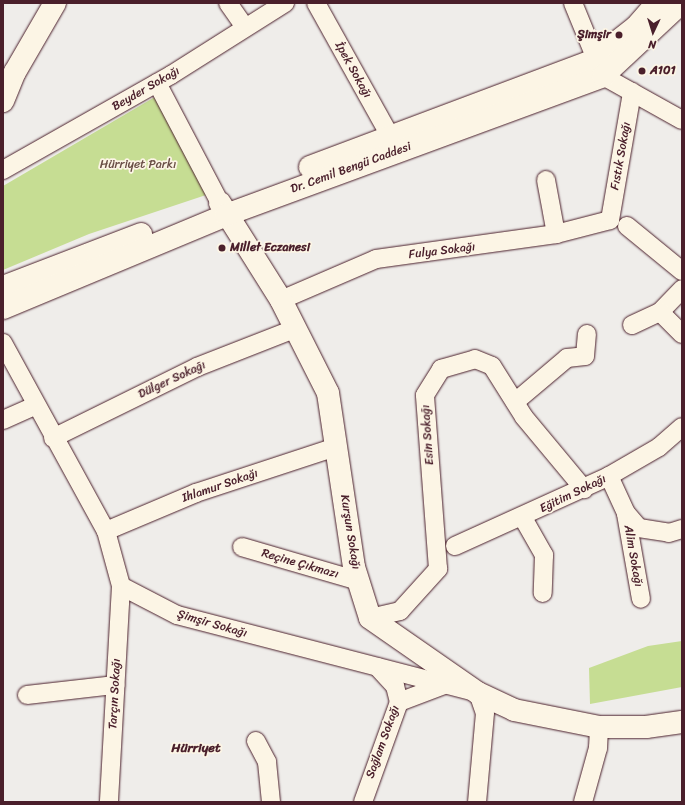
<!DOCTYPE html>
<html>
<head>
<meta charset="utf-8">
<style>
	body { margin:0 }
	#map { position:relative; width:685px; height:805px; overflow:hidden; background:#efedea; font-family:Sriracha,sans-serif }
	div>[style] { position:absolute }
	.green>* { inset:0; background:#c6dd93 }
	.roads { filter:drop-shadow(0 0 1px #4a1f2b) drop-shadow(0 0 1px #4a1f2b) }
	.minor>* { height:18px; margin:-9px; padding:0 9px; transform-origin:9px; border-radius:9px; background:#fcf5e5 }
	.tertiary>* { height:22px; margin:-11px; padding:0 11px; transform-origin:11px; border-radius:11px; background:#fcf5e5 }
	.dots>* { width:11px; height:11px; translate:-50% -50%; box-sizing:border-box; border:2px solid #fcf5e5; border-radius:50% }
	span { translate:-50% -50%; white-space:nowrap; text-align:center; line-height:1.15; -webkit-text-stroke:3.5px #fcf5e5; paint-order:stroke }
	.poi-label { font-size:12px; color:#4a1f2b; font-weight:700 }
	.right { translate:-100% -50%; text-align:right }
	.left { translate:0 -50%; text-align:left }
	.street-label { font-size:12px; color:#4a1f2b }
	.park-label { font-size:12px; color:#694e45 }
	.neighbourhood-label { font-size:13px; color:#4a1f2b; font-weight:700 }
	.frame { position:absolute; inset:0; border:4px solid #4a1f2b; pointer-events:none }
	.north { position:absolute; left:633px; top:12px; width:40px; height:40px; -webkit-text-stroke:3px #fcf5e5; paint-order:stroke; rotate:184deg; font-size:11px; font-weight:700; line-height:16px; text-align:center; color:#4a1f2b }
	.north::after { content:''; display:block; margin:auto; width:14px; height:18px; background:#4a1f2b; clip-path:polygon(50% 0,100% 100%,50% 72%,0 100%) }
</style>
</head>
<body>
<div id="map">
	<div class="green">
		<div style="clip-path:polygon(160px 94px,209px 194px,89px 234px,3px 270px,3px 186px)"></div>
		<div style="clip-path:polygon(682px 641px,682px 687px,590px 704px,589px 668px,648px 646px)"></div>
	</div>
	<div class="roads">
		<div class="minor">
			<div style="left:228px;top:3px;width:29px;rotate:55deg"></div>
			<div style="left:316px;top:3px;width:152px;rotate:60.9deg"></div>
			<div style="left:573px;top:3px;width:79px;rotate:67.7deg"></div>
			<div style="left:603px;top:76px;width:90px;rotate:29.1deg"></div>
			<div style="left:157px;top:83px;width:136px;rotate:62.3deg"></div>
			<div style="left:3px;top:170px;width:193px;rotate:-29.5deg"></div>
			<div style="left:171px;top:75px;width:135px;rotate:-32.3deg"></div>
			<div style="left:546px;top:180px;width:55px;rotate:79.5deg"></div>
			<div style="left:627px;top:226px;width:71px;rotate:39.3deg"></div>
			<div style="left:281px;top:300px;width:103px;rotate:-23.3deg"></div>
			<div style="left:376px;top:259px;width:182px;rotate:-7.9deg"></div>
			<div style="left:556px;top:234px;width:56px;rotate:-14.5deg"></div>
			<div style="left:610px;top:220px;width:130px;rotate:-80.2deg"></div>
			<div style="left:660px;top:312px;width:32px;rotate:-46deg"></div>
			<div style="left:632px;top:325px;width:31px;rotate:-25deg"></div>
			<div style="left:660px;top:312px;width:31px;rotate:45deg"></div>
			<div style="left:3px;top:343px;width:214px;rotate:61.3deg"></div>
			<div style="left:106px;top:531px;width:57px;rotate:74.7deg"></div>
			<div style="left:121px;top:586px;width:216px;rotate:93.2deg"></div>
			<div style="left:515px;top:402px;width:68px;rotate:-40.2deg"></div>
			<div style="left:567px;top:358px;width:18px;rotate:-6deg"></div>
			<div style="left:585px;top:356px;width:22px;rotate:-85deg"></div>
			<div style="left:3px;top:420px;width:36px;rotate:-24deg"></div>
			<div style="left:53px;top:438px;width:161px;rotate:-26.2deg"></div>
			<div style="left:197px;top:367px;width:104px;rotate:-21.4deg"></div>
			<div style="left:609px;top:476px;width:41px;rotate:65.3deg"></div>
			<div style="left:626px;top:513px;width:20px;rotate:49deg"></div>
			<div style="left:639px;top:528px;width:30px;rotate:9deg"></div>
			<div style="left:669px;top:533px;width:14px;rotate:-17deg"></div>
			<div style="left:626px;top:514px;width:86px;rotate:80deg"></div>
			<div style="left:523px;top:518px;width:43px;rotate:60.4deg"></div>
			<div style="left:544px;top:555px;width:38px;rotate:92deg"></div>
			<div style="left:106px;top:531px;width:98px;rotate:-22.9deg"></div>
			<div style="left:196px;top:493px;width:147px;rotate:-18.2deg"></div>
			<div style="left:455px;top:546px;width:169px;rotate:-24.4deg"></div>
			<div style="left:609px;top:476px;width:58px;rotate:-30.1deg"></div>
			<div style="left:659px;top:447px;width:30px;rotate:-41deg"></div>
			<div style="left:242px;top:547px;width:122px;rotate:16.2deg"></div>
			<div style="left:121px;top:586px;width:63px;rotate:27.4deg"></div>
			<div style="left:177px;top:615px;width:311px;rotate:14.5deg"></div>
			<div style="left:478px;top:693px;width:21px;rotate:71deg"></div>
			<div style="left:485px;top:713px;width:89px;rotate:95.1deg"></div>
			<div style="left:370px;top:618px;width:31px;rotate:-13deg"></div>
			<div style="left:400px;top:611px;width:57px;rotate:-47.9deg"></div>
			<div style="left:438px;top:569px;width:174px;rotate:-94.3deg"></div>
			<div style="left:425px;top:395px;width:31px;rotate:-58deg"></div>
			<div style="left:441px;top:369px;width:35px;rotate:-16deg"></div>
			<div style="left:475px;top:359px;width:18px;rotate:22deg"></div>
			<div style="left:492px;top:366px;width:60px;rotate:57.9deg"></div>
			<div style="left:524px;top:417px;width:94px;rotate:50.2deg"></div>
			<div style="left:27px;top:695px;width:89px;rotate:-6.5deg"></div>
			<div style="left:399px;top:702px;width:48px;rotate:-20.7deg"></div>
			<div style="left:256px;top:741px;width:24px;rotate:62deg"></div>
			<div style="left:267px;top:762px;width:40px;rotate:84.3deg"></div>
			<div style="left:363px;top:802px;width:106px;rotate:-70.2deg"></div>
			<div style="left:399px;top:702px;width:16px;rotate:-104deg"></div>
			<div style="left:395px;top:686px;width:26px;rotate:-133deg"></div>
			<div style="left:583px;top:802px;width:56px;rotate:-74.5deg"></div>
			<div style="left:598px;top:748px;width:21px;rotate:-87deg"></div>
		</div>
		<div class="tertiary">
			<div style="left:3px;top:101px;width:31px;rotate:-68deg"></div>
			<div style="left:15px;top:72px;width:80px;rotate:-59.9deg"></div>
			<div style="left:310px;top:167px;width:303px;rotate:-20.6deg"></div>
			<div style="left:594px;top:60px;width:53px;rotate:-38.2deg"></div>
			<div style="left:636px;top:27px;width:32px;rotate:-49deg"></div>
			<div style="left:220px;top:203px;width:115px;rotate:57.8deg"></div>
			<div style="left:281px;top:300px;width:104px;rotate:63.2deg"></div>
			<div style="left:328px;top:393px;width:176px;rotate:81.5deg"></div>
			<div style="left:354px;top:567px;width:53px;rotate:72.6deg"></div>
			<div style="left:370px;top:618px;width:131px;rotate:34.8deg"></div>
			<div style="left:478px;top:693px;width:40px;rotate:25deg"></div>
			<div style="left:514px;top:710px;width:87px;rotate:11.3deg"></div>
			<div style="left:599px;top:727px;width:47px"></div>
			<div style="left:646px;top:727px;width:36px;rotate:-8deg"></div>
			<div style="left:3px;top:287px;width:148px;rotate:-21deg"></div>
			<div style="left:3px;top:308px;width:242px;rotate:-22.6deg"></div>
			<div style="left:226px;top:215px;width:402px;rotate:-20.2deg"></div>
			<div style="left:603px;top:76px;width:107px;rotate:-43.1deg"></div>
		</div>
	</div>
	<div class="dots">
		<div style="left:619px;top:35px;background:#4a1f2b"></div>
		<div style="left:642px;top:71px;background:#4a1f2b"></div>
		<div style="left:222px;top:248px;background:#4a1f2b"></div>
	</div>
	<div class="poi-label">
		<span class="right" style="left:611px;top:35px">Şimşir</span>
		<span class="left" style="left:650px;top:71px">A101</span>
		<span class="left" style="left:230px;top:248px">Millet Eczanesi</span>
	</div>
	<div class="street-label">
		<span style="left:353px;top:70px;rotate:61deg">İpek Sokağı</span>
		<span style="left:146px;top:89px;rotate:-30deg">Beyder Sokağı</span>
		<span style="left:621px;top:156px;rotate:-80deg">Fıstık Sokağı</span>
		<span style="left:351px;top:168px;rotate:-20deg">Dr. Cemil Bengü Caddesi</span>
		<span style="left:442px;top:251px;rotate:-7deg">Fulya Sokağı</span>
		<span style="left:172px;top:380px;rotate:-25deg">Dülger Sokağı</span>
		<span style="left:428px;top:435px;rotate:-94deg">Esin Sokağı</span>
		<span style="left:220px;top:486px;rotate:-19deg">Ihlamur Sokağı</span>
		<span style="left:573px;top:494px;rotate:-26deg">Eğitim Sokağı</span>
		<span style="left:350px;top:532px;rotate:81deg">Kurşun Sokağı</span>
		<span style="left:633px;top:556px;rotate:80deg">Alim Sokağı</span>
		<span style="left:300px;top:564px;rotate:16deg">Reçine Çıkmazı</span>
		<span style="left:212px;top:624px;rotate:16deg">Şimşir Sokağı</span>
		<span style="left:115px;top:694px;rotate:-87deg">Tarçın Sokağı</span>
		<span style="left:383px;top:742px;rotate:-70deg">Sağlam Sokağı</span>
	</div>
	<div class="park-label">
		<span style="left:138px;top:165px">Hürriyet Parkı</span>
	</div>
	<div class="neighbourhood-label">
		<span style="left:196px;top:748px">Hürriyet</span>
	</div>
	<div class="frame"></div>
	<div class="north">N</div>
</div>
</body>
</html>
